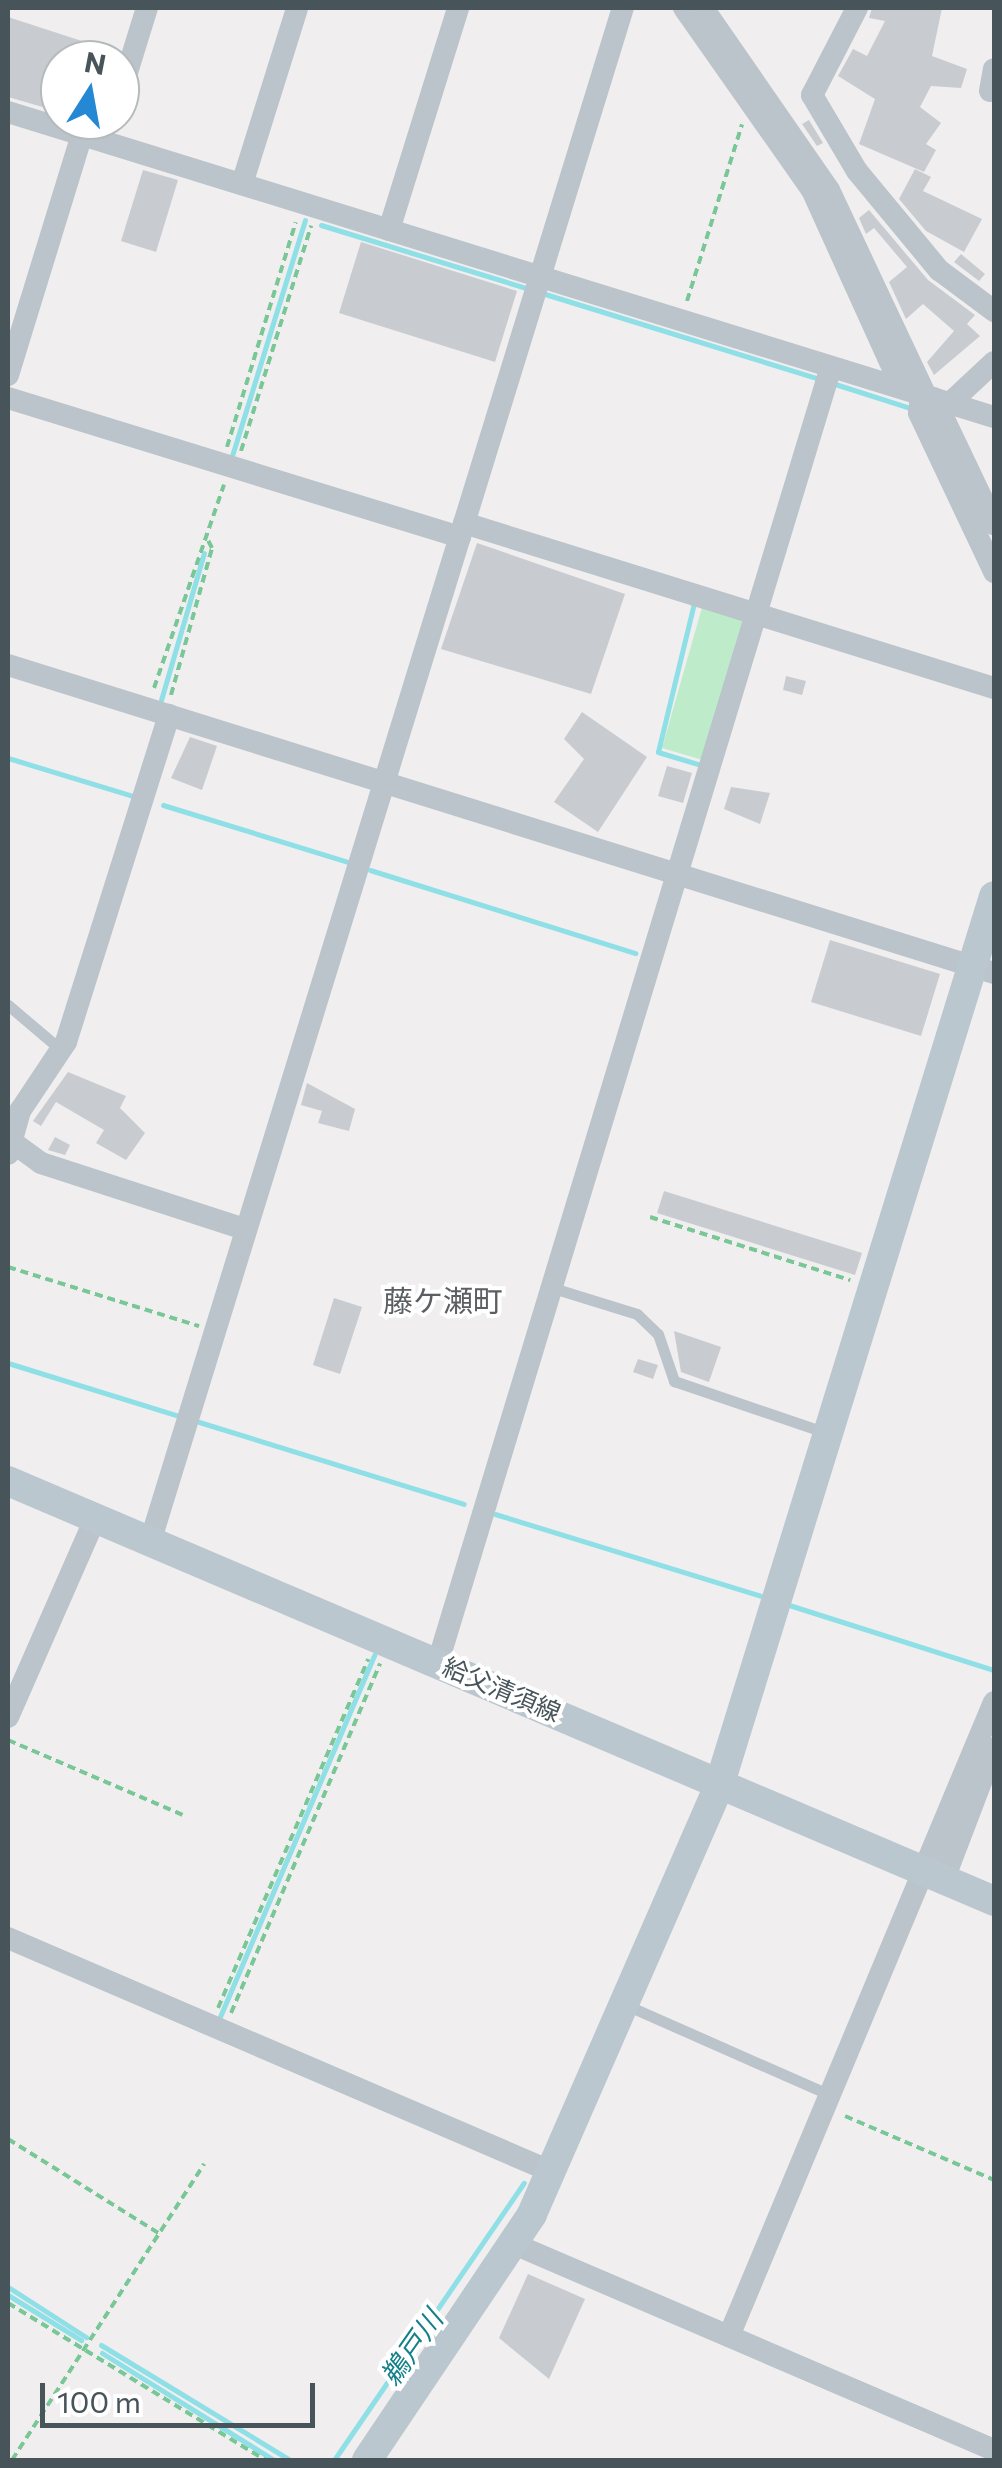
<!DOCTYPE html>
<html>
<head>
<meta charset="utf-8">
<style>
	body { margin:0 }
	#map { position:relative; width:1002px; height:2468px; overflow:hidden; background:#f0eeee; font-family:Commissioner,"Noto Sans JP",sans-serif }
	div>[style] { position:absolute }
	.green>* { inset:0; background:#beecca }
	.stream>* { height:5px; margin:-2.5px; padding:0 2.5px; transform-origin:2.5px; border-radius:2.5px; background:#8edfe6 }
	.building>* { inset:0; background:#c8ccd0 }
	.path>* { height:4px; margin-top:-2px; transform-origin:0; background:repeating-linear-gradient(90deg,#79c796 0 8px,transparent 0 13px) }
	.lane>* { height:11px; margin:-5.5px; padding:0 5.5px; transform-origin:5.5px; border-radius:5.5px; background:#bac4ca }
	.street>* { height:22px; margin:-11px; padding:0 11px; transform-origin:11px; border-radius:11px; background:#bac4ca }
	.secondary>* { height:30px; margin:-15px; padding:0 15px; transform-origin:15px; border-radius:15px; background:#bac7cf }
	span { translate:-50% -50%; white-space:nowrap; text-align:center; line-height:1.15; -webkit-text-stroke:8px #fff; paint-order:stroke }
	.street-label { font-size:25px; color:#47545a }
	.water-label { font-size:28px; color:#14808a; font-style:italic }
	.quarter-label { font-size:30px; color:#5b5f62 }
	.frame { position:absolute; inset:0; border:10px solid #47545a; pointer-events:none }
	.north { position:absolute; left:40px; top:40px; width:100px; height:100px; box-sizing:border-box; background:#fff; border:2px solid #b5bbbd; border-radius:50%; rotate:11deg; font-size:28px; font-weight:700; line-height:40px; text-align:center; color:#47545a }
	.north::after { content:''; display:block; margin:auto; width:35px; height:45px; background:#2488d4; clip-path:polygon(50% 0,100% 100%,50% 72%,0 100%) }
	.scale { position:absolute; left:40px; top:2383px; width:275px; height:45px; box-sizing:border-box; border:5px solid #47545a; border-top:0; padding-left:12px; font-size:30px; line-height:35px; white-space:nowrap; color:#47545a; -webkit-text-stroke:8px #fff; paint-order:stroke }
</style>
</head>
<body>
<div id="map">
	<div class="green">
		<div style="clip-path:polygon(703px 604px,747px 623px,706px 761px,662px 748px)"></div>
	</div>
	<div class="stream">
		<div style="left:321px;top:225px;width:214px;rotate:17.1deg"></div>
		<div style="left:545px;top:294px;width:287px;rotate:17.2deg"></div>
		<div style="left:835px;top:384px;width:76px;rotate:17.7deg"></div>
		<div style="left:231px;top:459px;width:250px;rotate:-72.8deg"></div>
		<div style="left:694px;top:603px;width:153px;rotate:103.6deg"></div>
		<div style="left:658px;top:752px;width:48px;rotate:16.9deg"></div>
		<div style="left:161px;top:700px;width:153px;rotate:-73.7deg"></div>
		<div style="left:8px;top:758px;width:131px;rotate:16.9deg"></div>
		<div style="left:163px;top:805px;width:194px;rotate:17.1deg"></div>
		<div style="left:370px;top:870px;width:278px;rotate:17.4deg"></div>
		<div style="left:8px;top:1363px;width:176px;rotate:17.2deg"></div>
		<div style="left:199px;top:1422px;width:277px;rotate:17.2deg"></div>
		<div style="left:495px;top:1514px;width:279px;rotate:17.1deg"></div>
		<div style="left:789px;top:1605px;width:215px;rotate:17.6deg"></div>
		<div style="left:219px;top:2019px;width:396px;rotate:-66.9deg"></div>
		<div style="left:8px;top:2287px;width:93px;rotate:32.7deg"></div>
		<div style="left:8px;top:2295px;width:86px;rotate:31.7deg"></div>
		<div style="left:101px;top:2345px;width:221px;rotate:31.3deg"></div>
		<div style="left:102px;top:2353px;width:203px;rotate:31.9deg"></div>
		<div style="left:334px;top:2460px;width:336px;rotate:-55.6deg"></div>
	</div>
	<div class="building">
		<div style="clip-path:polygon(872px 8px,942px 8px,932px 56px,967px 69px,961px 88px,931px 86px,920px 107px,941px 123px,926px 144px,936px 150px,924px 172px,859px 144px,875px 99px,838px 76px,853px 49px,867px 56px,885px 21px,869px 18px)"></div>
		<div style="clip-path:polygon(8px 17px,85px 42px,80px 60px,60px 60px,60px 112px,8px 97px)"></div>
		<div style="clip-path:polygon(809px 120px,823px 143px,817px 146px,802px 124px)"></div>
		<div style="clip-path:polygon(915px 169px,931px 177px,923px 191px,982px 219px,964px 252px,926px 231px,899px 199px)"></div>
		<div style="clip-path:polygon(143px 170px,178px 180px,156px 252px,121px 241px)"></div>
		<div style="clip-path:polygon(869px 210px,928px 280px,975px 315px,967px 324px,980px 336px,934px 375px,927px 362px,954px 331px,923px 304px,906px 319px,889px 282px,907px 267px,874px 228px,866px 234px,859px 218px)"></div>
		<div style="clip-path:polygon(361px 242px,517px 291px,495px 362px,339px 313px)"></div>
		<div style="clip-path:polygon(961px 254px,985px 274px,979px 281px,954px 262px)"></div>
		<div style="clip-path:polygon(477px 543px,625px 594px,591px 694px,441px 649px)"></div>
		<div style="clip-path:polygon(786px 676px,806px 681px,802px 695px,783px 690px)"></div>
		<div style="clip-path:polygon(582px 712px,647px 757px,598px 832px,554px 802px,584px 759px,564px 739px)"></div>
		<div style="clip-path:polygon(190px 737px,217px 746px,202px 790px,171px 778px)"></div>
		<div style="clip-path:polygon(667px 766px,692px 773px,683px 803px,658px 796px)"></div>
		<div style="clip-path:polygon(731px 787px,770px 793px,760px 824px,724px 809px)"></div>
		<div style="clip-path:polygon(830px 940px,940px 974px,921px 1036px,811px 1002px)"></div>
		<div style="clip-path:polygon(68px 1072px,126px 1096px,120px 1108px,145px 1133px,126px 1160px,96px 1143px,104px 1130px,56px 1102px,41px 1126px,33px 1121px)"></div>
		<div style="clip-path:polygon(307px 1083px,355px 1109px,349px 1131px,318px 1123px,322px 1111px,301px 1105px)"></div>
		<div style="clip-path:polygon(55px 1137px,70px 1145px,65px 1155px,48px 1150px)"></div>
		<div style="clip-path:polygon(664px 1191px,862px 1253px,855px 1275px,657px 1213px)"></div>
		<div style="clip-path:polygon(334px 1298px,362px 1307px,340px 1374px,313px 1365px)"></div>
		<div style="clip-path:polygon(674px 1331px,721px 1347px,709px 1382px,681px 1372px)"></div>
		<div style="clip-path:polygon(638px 1359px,658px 1365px,653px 1379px,633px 1372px)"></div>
		<div style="clip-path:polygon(528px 2274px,585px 2299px,549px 2379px,499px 2338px)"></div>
	</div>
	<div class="path">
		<div style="left:687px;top:301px;width:185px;rotate:-72.7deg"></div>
		<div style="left:227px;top:447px;width:235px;rotate:-73deg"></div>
		<div style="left:241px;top:451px;width:236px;rotate:-72.7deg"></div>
		<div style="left:154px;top:688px;width:215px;rotate:-71deg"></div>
		<div style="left:171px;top:695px;width:153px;rotate:-74.4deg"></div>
		<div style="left:212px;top:548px;width:13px;rotate:-117deg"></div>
		<div style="left:650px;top:1217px;width:210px;rotate:17.5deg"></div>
		<div style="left:8px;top:1267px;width:200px;rotate:17.2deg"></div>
		<div style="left:8px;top:1740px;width:190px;rotate:23.2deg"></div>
		<div style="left:218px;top:2008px;width:380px;rotate:-66.7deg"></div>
		<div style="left:231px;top:2013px;width:380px;rotate:-66.9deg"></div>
		<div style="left:845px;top:2116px;width:162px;rotate:23.2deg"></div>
		<div style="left:8px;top:2139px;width:179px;rotate:32deg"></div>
		<div style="left:8px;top:2303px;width:301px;rotate:31.4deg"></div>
		<div style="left:12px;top:2460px;width:353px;rotate:-57deg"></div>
	</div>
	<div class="lane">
		<div style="left:8px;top:1005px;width:70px;rotate:40.3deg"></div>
		<div style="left:553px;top:1288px;width:88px;rotate:17.2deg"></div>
		<div style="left:637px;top:1314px;width:29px;rotate:44deg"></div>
		<div style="left:658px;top:1334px;width:50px;rotate:71.2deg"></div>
		<div style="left:674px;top:1381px;width:158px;rotate:18.8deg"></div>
		<div style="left:626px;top:2005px;width:225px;rotate:23.8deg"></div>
	</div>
	<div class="street">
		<div style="left:684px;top:8px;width:223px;rotate:54.9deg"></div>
		<div style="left:812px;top:190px;width:217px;rotate:65.6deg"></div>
		<div style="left:703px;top:8px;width:221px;rotate:55.3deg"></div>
		<div style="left:829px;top:190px;width:228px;rotate:64.8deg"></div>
		<div style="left:857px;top:8px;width:98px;rotate:117.3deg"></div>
		<div style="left:812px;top:95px;width:88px;rotate:59.4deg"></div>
		<div style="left:857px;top:171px;width:129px;rotate:50.4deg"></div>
		<div style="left:939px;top:270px;width:69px;rotate:36.7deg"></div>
		<div style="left:990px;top:91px;width:22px;rotate:-80deg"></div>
		<div style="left:120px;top:95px;width:91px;rotate:-72.8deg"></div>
		<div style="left:8px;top:112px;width:1032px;rotate:17.19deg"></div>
		<div style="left:242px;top:184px;width:184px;rotate:-72.6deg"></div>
		<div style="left:389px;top:230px;width:232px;rotate:-72.7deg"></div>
		<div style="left:8px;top:375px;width:252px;rotate:-72.9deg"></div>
		<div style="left:921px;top:395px;width:18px;rotate:96deg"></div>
		<div style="left:919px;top:413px;width:176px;rotate:64.7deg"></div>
		<div style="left:8px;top:398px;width:473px;rotate:17.1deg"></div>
		<div style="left:934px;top:398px;width:140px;rotate:64.5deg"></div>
		<div style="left:950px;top:403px;width:60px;rotate:-43deg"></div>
		<div style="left:464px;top:523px;width:555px;rotate:17.29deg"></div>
		<div style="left:8px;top:665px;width:1033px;rotate:17.35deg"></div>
		<div style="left:8px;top:1139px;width:41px;rotate:36deg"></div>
		<div style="left:41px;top:1163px;width:213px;rotate:18deg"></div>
		<div style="left:8px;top:1154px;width:45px;rotate:-74.4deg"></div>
		<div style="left:20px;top:1111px;width:83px;rotate:-56.3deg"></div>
		<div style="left:66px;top:1042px;width:343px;rotate:-72.5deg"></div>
		<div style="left:151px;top:1539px;width:1602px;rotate:-72.87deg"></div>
		<div style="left:438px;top:1662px;width:1353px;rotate:-73.12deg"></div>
		<div style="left:8px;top:1717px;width:219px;rotate:-66.3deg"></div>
		<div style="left:944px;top:1879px;width:140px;rotate:-69.1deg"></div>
		<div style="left:8px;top:1938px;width:590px;rotate:23.26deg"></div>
		<div style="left:514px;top:2244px;width:522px;rotate:23.23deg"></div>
		<div style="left:729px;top:2336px;width:687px;rotate:-67.32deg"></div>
	</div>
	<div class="secondary">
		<div style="left:8px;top:1481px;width:1072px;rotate:23.07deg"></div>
		<div style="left:367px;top:2460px;width:296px;rotate:-56.1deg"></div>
		<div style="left:532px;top:2214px;width:470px;rotate:-66.4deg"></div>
		<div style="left:720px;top:1783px;width:928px;rotate:-72.83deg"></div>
	</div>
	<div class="street-label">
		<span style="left:502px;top:1689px;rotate:23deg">給父清須線</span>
	</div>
	<div class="water-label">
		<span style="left:411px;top:2347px;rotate:-55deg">鵜戸川</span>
	</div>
	<div class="quarter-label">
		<span style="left:443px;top:1300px">藤ケ瀬町</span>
	</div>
	<div class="frame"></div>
	<div class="north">N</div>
	<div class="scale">100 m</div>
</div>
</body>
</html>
